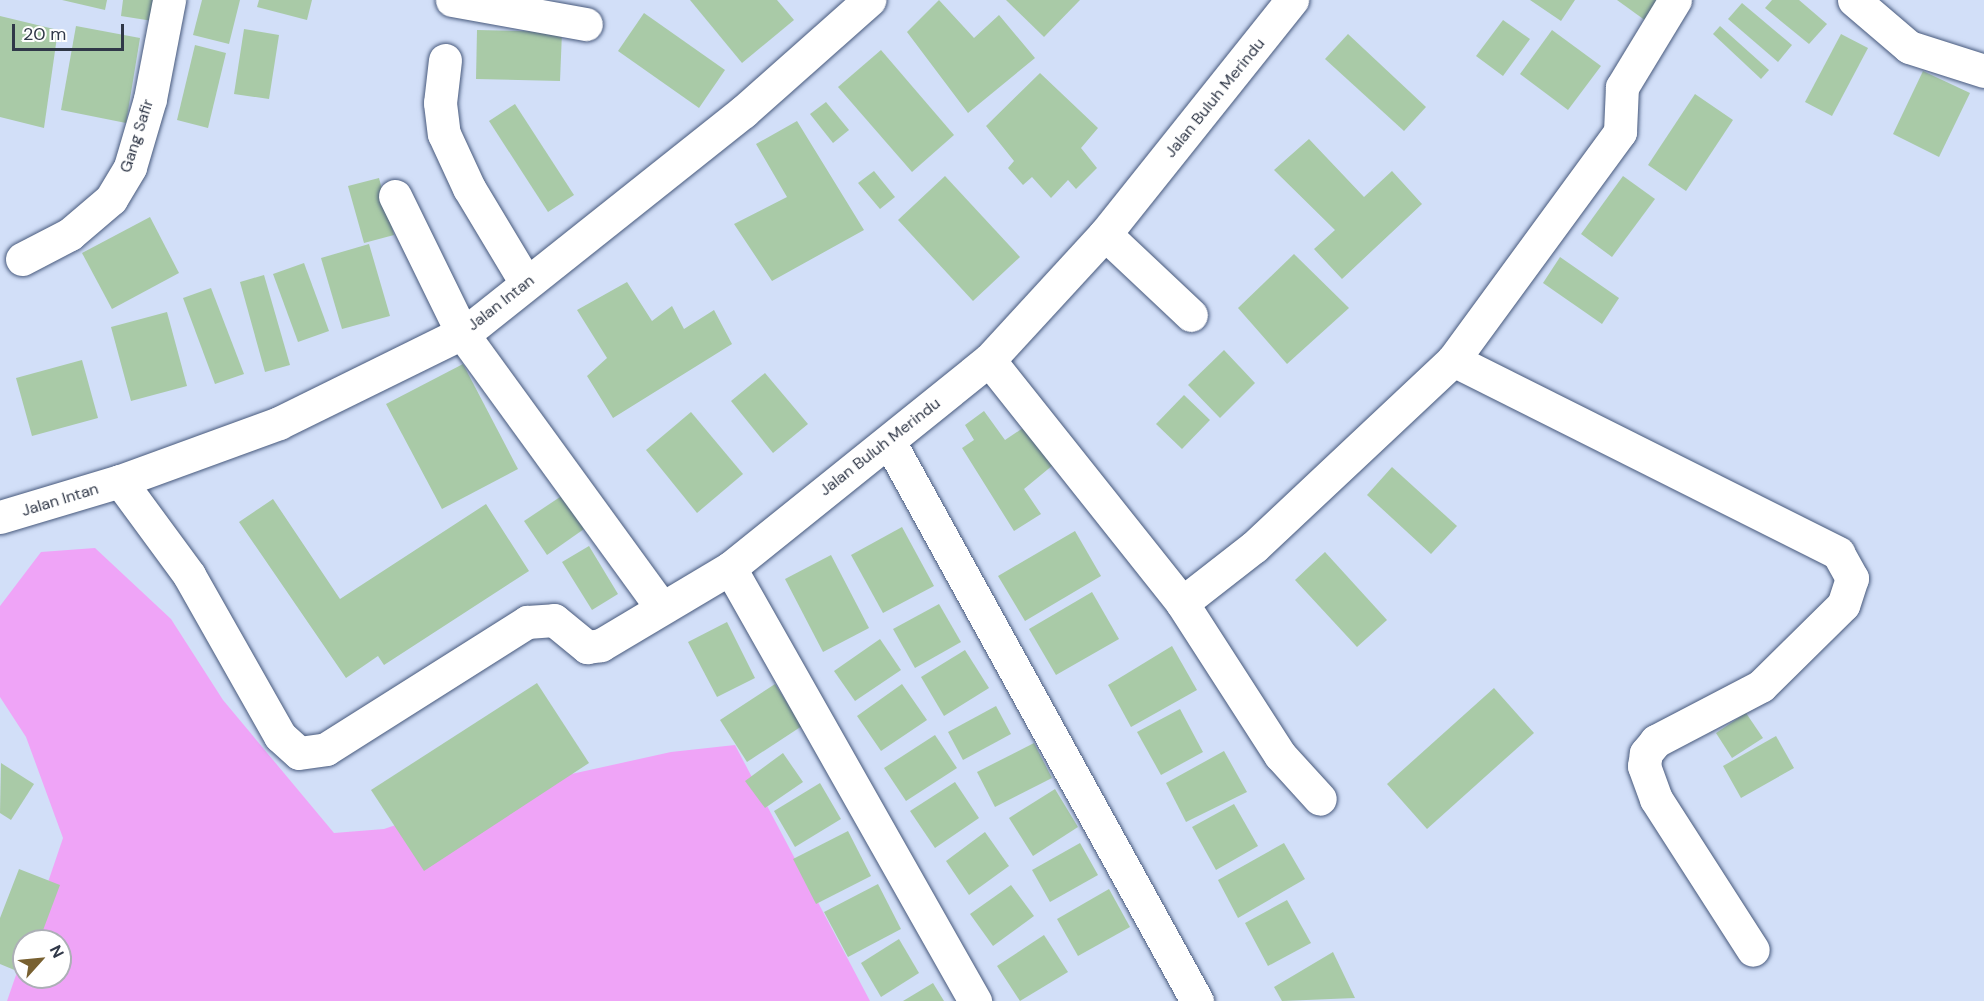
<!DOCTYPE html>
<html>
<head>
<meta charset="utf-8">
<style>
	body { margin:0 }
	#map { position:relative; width:1984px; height:1001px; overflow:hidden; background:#d2dff8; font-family:"DM Sans",sans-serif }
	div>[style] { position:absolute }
	.green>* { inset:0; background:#efa4f7 }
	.building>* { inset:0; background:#a9caa7 }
	.roads { filter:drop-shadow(0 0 2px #47597c) drop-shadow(0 0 2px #47597c) }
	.street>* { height:33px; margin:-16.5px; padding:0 16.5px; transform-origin:16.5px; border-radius:16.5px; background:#fff }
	span { translate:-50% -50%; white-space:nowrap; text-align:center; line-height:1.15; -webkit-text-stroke:5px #fff; paint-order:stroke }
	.street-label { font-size:16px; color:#303848 }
	.north { position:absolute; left:12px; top:929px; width:60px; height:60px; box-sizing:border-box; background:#fff; border:2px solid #acafb6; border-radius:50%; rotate:63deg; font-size:16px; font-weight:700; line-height:24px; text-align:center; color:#303848 }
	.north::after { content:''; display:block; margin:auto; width:21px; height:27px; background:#786030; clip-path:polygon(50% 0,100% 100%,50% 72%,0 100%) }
	.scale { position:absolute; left:12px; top:24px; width:112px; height:27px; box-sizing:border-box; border:3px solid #303848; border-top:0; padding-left:8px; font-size:18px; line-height:21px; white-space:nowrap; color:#303848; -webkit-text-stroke:4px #fff; paint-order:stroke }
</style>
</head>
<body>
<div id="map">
	<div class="green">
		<div style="clip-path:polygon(95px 548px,171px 619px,223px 700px,334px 833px,384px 829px,499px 790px,671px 752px,735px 745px,870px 1001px,7px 1001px,24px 952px,24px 977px,60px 977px,60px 941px,28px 941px,63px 838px,26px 737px,0 697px,0 606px,41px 552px)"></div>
	</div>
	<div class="building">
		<div style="clip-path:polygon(62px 0,107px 0,105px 10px)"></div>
		<div style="clip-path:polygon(123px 0,162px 0,159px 22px,121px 16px)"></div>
		<div style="clip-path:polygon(202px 0,240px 0,229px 44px,193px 35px)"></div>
		<div style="clip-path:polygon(259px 0,312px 0,307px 20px,257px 7px)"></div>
		<div style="clip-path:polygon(690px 0,777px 0,794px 20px,742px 63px)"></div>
		<div style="clip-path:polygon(939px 0,974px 38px,999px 15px,1035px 58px,968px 113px,907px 32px)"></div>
		<div style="clip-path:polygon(1006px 0,1080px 0,1044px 37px)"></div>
		<div style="clip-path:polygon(1530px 0,1575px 0,1561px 21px)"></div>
		<div style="clip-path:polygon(1617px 0,1660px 0,1646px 21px)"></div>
		<div style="clip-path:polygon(1772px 0,1799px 0,1827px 24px,1809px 44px,1765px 8px)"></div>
		<div style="clip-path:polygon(1742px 3px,1792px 45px,1778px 62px,1728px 19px)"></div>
		<div style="clip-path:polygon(644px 13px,725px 70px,699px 108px,618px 51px)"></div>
		<div style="clip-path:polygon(0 16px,58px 30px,44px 128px,0 117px)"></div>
		<div style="clip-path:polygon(1503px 20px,1530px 39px,1503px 76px,1476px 56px)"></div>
		<div style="clip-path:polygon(76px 26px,140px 38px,126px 123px,61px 110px)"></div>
		<div style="clip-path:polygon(1720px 26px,1769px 70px,1761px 79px,1713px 34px)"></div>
		<div style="clip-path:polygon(244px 29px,279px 35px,269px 99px,234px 94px)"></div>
		<div style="clip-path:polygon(477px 30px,562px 32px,560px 81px,476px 79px)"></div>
		<div style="clip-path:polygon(1552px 30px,1601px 66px,1568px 110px,1520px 74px)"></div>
		<div style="clip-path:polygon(1348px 34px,1426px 107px,1404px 131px,1325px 59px)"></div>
		<div style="clip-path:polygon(1841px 34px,1868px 48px,1832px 116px,1805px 102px)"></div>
		<div style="clip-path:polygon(195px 45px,226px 53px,208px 128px,177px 120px)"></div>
		<div style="clip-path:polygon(881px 50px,954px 135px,912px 172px,838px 87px)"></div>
		<div style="clip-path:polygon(1923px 71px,1970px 93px,1939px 157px,1893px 134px)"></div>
		<div style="clip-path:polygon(1040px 73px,1098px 128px,1081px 148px,1097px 168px,1076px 189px,1068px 180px,1051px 198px,1032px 177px,1023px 185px,1008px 168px,1014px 161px,986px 126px)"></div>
		<div style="clip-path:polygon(1695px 94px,1733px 120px,1686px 191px,1648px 165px)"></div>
		<div style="clip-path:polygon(826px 102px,849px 130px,833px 143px,810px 114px)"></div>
		<div style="clip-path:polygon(515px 104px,574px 195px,548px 212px,489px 121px)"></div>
		<div style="clip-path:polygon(797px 121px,864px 230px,772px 281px,734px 224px,787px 197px,756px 144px)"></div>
		<div style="clip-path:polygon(1309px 139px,1364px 197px,1392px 171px,1422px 204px,1342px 279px,1314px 249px,1335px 230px,1274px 170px)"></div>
		<div style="clip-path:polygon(874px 171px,895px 197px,880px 209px,858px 183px)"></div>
		<div style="clip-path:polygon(945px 176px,1020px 257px,973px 301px,898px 220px)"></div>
		<div style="clip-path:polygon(1623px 176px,1655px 199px,1612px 257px,1581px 234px)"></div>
		<div style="clip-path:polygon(379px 178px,394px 235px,364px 243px,348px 186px)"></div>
		<div style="clip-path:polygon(150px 217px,179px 273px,112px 309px,82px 253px)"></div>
		<div style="clip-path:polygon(369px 244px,390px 316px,342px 329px,321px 258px)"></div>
		<div style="clip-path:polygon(1294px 254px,1349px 308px,1287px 364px,1238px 308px)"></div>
		<div style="clip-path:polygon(1560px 257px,1619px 298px,1602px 324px,1543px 283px)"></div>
		<div style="clip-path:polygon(304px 263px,329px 331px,298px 342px,273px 274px)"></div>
		<div style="clip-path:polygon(264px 275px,290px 365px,265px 372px,240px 282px)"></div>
		<div style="clip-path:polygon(627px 282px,652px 321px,672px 306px,684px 329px,714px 310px,732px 344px,613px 418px,587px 376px,607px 358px,577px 310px)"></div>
		<div style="clip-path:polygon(211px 288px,244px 374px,215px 384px,183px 298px)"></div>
		<div style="clip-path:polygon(167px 312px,187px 386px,131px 401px,111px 327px)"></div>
		<div style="clip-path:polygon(1224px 350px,1255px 383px,1220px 418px,1188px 385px)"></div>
		<div style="clip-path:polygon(82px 360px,98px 418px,32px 436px,16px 378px)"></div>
		<div style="clip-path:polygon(463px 364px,518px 469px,442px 509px,386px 404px)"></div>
		<div style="clip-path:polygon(765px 373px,808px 424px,773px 453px,731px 401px)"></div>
		<div style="clip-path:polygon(1184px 395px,1210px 420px,1182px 449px,1156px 424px)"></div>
		<div style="clip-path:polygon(984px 411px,1005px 440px,1026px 426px,1053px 465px,1024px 489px,1041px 514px,1014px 531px,962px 448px,974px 440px,965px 425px)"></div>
		<div style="clip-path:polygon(691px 412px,743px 474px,697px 513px,646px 450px)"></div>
		<div style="clip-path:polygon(1392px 467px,1457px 526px,1431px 554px,1367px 495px)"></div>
		<div style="clip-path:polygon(572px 489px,594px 522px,547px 555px,524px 521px)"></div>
		<div style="clip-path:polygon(273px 499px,340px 599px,486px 504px,529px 571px,384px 665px,378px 656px,346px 678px,239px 522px)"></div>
		<div style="clip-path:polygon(902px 527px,934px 586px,883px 613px,851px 555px)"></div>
		<div style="clip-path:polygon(1075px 531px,1101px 576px,1025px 621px,998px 576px)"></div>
		<div style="clip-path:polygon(589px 546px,618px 594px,592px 610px,562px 562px)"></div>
		<div style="clip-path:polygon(1325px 552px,1387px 620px,1357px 647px,1295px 580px)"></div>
		<div style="clip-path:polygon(831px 555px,869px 628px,823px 652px,785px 579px)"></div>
		<div style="clip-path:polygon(1092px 592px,1119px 639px,1056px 675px,1029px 629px)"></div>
		<div style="clip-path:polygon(939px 604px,961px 642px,915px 668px,893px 629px)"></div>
		<div style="clip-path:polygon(727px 622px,755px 678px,717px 697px,688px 642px)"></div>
		<div style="clip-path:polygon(880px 639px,901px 670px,855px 701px,834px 671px)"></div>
		<div style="clip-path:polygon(1172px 646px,1197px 690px,1131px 727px,1108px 685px)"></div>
		<div style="clip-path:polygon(965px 650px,989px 688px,944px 716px,921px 677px)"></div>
		<div style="clip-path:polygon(537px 683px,589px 763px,424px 871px,371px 790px)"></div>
		<div style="clip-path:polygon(775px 684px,802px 726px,747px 762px,720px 720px)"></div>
		<div style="clip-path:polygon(902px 684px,927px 720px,881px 751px,857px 716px)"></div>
		<div style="clip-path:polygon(1494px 688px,1534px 733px,1427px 829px,1387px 784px)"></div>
		<div style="clip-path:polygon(996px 706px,1011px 734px,963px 760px,948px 732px)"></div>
		<div style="clip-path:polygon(1180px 709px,1203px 752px,1161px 775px,1137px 732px)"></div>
		<div style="clip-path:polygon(1746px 713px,1763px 738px,1732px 758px,1716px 733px)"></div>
		<div style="clip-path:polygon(935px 735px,957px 768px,906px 801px,884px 768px)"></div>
		<div style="clip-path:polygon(1776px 736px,1794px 768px,1741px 798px,1723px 766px)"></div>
		<div style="clip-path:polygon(1034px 743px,1052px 778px,995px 807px,977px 772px)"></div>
		<div style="clip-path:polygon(1224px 751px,1247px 792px,1186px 822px,1166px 783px)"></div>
		<div style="clip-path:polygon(783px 753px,803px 782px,765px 808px,745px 781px)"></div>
		<div style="clip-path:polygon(1px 763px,34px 784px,11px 820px,0 813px)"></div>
		<div style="clip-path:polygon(955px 782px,979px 818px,935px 848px,910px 811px)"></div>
		<div style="clip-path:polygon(820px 783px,841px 819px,795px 847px,774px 811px)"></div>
		<div style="clip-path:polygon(1055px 789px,1078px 827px,1033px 856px,1009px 818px)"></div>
		<div style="clip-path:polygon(1234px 804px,1258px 846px,1216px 870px,1192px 827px)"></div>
		<div style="clip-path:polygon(848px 831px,871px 876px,816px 904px,793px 859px)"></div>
		<div style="clip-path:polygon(985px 832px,1009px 866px,969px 895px,946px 861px)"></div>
		<div style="clip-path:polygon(1080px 843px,1098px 875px,1050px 902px,1032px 870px)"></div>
		<div style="clip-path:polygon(1284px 843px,1305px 879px,1238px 918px,1218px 880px)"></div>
		<div style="clip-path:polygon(19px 869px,60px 885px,39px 941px,24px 941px,24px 974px,0 964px,0 918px)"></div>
		<div style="clip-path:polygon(878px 884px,901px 929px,848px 957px,824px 912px)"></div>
		<div style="clip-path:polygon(1011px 885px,1034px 916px,993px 946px,970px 914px)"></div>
		<div style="clip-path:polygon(1109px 889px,1130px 927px,1078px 956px,1057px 919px)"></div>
		<div style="clip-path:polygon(1287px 900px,1311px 943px,1268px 966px,1245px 923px)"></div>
		<div style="clip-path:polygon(1044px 935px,1068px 972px,1020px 1001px,997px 966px)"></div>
		<div style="clip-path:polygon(899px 939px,919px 973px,881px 997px,861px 963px)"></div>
		<div style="clip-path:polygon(1333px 952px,1355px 998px,1282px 1001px,1274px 987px)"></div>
		<div style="clip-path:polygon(933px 983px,944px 1001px,903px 1001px)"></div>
	</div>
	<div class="roads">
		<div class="street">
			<div style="left:452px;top:0;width:136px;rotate:10.2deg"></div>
			<div style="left:1854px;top:0;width:72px;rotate:40.5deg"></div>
			<div style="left:1909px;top:47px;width:79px;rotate:17.7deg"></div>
			<div style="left:445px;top:60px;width:43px;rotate:96.6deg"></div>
			<div style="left:440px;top:103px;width:31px;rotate:83deg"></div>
			<div style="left:444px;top:134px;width:60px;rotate:65.2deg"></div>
			<div style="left:469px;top:188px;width:111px;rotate:59deg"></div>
			<div style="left:395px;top:196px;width:153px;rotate:63.9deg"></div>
			<div style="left:462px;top:333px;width:337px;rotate:54deg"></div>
			<div style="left:1105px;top:234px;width:118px;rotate:43.3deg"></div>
			<div style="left:22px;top:259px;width:54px;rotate:-27.5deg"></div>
			<div style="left:70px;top:234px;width:54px;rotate:-40.5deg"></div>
			<div style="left:111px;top:199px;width:37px;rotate:-59deg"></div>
			<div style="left:130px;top:167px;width:71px;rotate:-73.6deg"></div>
			<div style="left:150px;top:99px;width:101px;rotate:-79.1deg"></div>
			<div style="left:989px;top:360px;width:310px;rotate:51.5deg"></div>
			<div style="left:1182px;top:603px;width:91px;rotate:-37.9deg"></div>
			<div style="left:1254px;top:547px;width:273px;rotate:-43.2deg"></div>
			<div style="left:1453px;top:360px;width:283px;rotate:-53.8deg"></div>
			<div style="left:1620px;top:132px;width:45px;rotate:-87.5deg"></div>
			<div style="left:1622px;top:87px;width:102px;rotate:-58.7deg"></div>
			<div style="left:1453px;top:360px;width:431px;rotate:26.6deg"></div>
			<div style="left:1838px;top:553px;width:29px;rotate:61deg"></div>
			<div style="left:1852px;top:578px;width:28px;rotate:108deg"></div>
			<div style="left:1843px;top:605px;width:115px;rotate:135.4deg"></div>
			<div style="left:1761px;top:686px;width:119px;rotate:152.4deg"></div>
			<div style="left:1656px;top:741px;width:16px;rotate:130deg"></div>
			<div style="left:1646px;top:753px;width:13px;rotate:99deg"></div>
			<div style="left:1644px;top:766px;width:35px;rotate:70deg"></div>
			<div style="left:1656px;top:799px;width:179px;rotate:57.3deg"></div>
			<div style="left:890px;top:443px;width:637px;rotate:61.18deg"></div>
			<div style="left:120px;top:481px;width:117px;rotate:53.7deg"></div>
			<div style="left:189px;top:575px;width:185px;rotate:60.5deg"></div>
			<div style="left:280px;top:736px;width:25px;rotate:42deg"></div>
			<div style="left:299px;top:753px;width:27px;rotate:-8deg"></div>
			<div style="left:326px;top:749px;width:238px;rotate:-32.3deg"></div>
			<div style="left:527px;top:622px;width:27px;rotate:-4deg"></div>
			<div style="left:554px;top:620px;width:43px;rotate:39.3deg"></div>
			<div style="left:587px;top:647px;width:14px;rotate:-8deg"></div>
			<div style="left:601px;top:645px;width:150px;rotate:-30.8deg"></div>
			<div style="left:730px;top:568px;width:332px;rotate:-38.8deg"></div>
			<div style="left:989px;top:360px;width:171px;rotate:-47.4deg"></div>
			<div style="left:1105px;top:234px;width:300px;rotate:-51.4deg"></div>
			<div style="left:0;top:517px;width:125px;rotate:-16.7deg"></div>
			<div style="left:120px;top:481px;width:169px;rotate:-20deg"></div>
			<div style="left:279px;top:423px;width:213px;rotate:-26.2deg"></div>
			<div style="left:470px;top:329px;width:349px;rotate:-38.5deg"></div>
			<div style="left:743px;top:112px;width:169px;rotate:-41.6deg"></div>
			<div style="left:730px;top:568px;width:498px;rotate:60.5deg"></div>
			<div style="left:1182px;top:603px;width:181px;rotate:57.2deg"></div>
			<div style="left:1280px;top:755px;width:59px;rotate:47.7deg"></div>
		</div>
	</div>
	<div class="street-label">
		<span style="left:1215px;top:98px;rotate:-51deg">Jalan Buluh Merindu</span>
		<span style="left:137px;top:136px;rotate:-72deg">Gang Safir</span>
		<span style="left:501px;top:303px;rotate:-38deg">Jalan Intan</span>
		<span style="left:880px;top:447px;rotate:-38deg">Jalan Buluh Merindu</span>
		<span style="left:60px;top:500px;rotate:-17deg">Jalan Intan</span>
	</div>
	<div class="north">N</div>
	<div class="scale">20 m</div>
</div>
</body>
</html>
